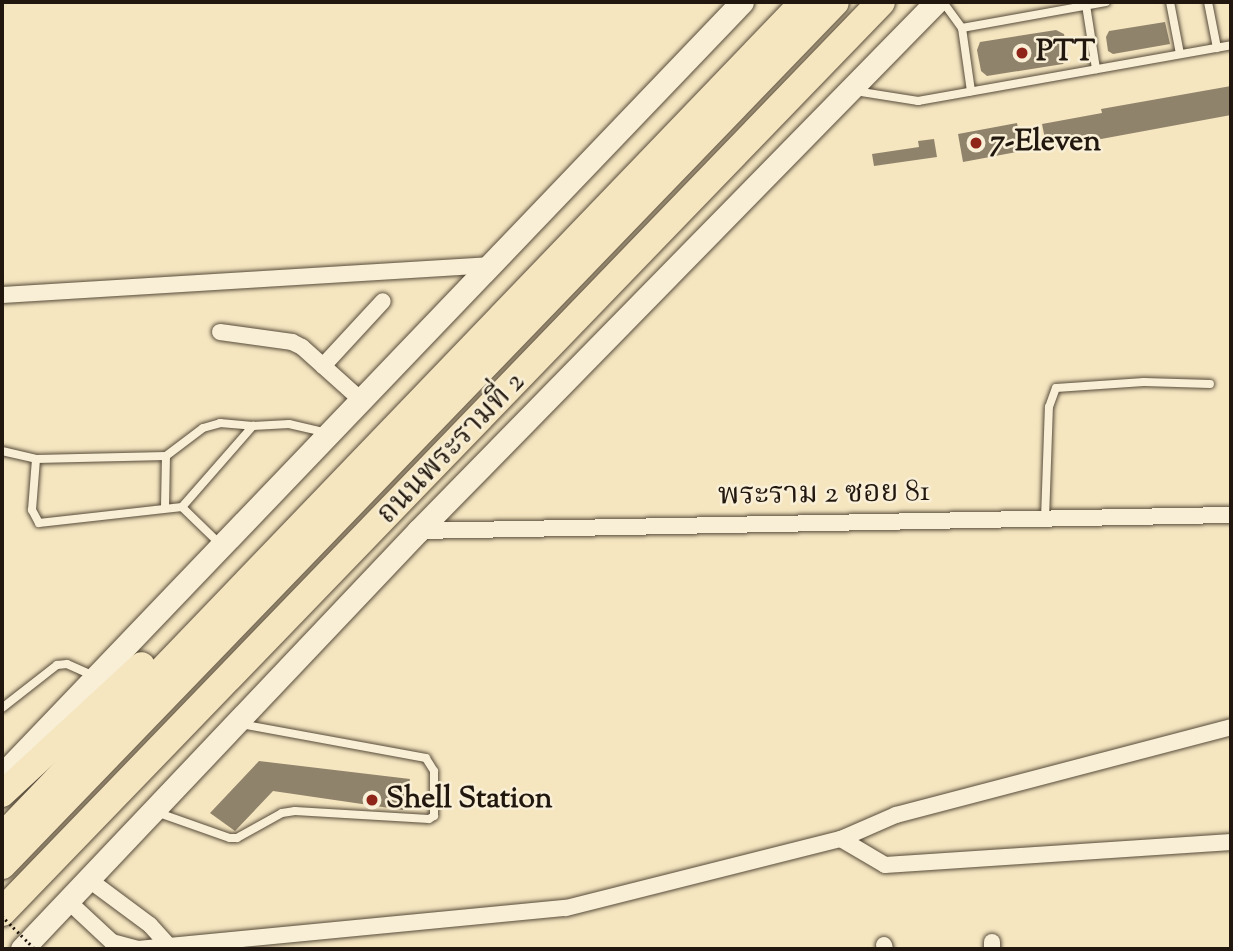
<!DOCTYPE html>
<html>
<head>
<meta charset="utf-8">
<style>
	body { margin:0 }
	#map { position:relative; width:1233px; height:951px; overflow:hidden; background:#f5e6c0; font-family:"Sorts Mill Goudy","Noto Serif Thai",serif }
	div>[style] { position:absolute }
	.building>* { inset:0; background:#90836b }
	.roads { filter:drop-shadow(0 0 2px #574b3a) drop-shadow(0 0 2px #574b3a) }
	.service>* { height:8px; margin:-4px; padding:0 4px; transform-origin:4px; border-radius:4px; background:#f8efd6 }
	.minor>* { height:16px; margin:-8px; padding:0 8px; transform-origin:8px; border-radius:8px; background:#f8efd6 }
	.secondary>* { height:23px; margin:-11.5px; padding:0 11.5px; transform-origin:11.5px; border-radius:11.5px; background:#f8efd6 }
	.trunk>* { height:26px; margin:-13px; padding:0 13px; transform-origin:13px; border-radius:13px; background:#f5e6c0 }
	.motorway>* { height:28px; margin:-14px; padding:0 14px; transform-origin:14px; border-radius:14px; background:#f5e6c0 }
	.path-bridge>* { height:2.5px; margin-top:-1.25px; transform-origin:0; background:repeating-linear-gradient(90deg,#22170e 0 2px,transparent 0 5.5px) }
	.dots>* { width:19px; height:19px; translate:-50% -50%; box-sizing:border-box; border:4px solid #f8efd6; border-radius:50% }
	span { translate:-50% -50%; white-space:nowrap; text-align:center; line-height:1.15; -webkit-text-stroke:5px #f8efd6; paint-order:stroke }
	.poi-label { font-size:30px; color:#22170e; font-weight:700 }
	.left { translate:0 -50%; text-align:left }
	.street-label { font-size:30px; color:#22170e }
	.frame { position:absolute; inset:0; border:4px solid #22170e; pointer-events:none }
</style>
</head>
<body>
<div id="map">
	<div class="building">
		<div style="clip-path:polygon(1165px 22px,1170px 44px,1113px 54px,1108px 51px,1106px 37px,1109px 31px)"></div>
		<div style="clip-path:polygon(1056px 30px,1064px 34px,1068px 57px,1063px 64px,987px 76px,981px 71px,977px 50px,980px 42px)"></div>
		<div style="clip-path:polygon(1231px 86px,1231px 115px,1047px 149px,1042px 124px,1102px 113px,1101px 109px)"></div>
		<div style="clip-path:polygon(1017px 123px,1022px 151px,963px 162px,958px 134px)"></div>
		<div style="clip-path:polygon(934px 139px,937px 157px,874px 166px,872px 154px,919px 147px,918px 141px)"></div>
		<div style="clip-path:polygon(259px 761px,410px 779px,403px 810px,273px 791px,235px 831px,210px 813px)"></div>
	</div>
	<div class="roads">
		<div class="service">
			<div style="left:943px;top:2px;width:32px;rotate:54deg"></div>
			<div style="left:962px;top:28px;width:146px;rotate:-10.2deg"></div>
			<div style="left:1170px;top:2px;width:53px;rotate:79.1deg"></div>
			<div style="left:1208px;top:2px;width:47px;rotate:78.9deg"></div>
			<div style="left:1086px;top:5px;width:65px;rotate:81.1deg"></div>
			<div style="left:962px;top:28px;width:64px;rotate:81.9deg"></div>
			<div style="left:855px;top:91px;width:64px;rotate:9deg"></div>
			<div style="left:918px;top:101px;width:318px;rotate:-10.1deg"></div>
			<div style="left:2px;top:451px;width:35px;rotate:13deg"></div>
			<div style="left:165px;top:507px;width:51px;rotate:-88.9deg"></div>
			<div style="left:182px;top:507px;width:108px;rotate:-48.8deg"></div>
			<div style="left:1045px;top:519px;width:112px;rotate:-88deg"></div>
			<div style="left:1049px;top:407px;width:20px;rotate:-70deg"></div>
			<div style="left:1056px;top:388px;width:88px;rotate:-3.9deg"></div>
			<div style="left:1144px;top:382px;width:66px;rotate:1.7deg"></div>
			<div style="left:220px;top:544px;width:53px;rotate:-135.8deg"></div>
			<div style="left:182px;top:507px;width:144px;rotate:173.6deg"></div>
			<div style="left:39px;top:523px;width:15px;rotate:-118deg"></div>
			<div style="left:32px;top:510px;width:51px;rotate:-85.5deg"></div>
			<div style="left:36px;top:459px;width:130px;rotate:-1.3deg"></div>
			<div style="left:166px;top:456px;width:46px;rotate:-37.1deg"></div>
			<div style="left:203px;top:428px;width:18px;rotate:-16deg"></div>
			<div style="left:220px;top:423px;width:33px;rotate:5deg"></div>
			<div style="left:253px;top:426px;width:36px;rotate:-3deg"></div>
			<div style="left:289px;top:424px;width:37px;rotate:13deg"></div>
			<div style="left:2px;top:708px;width:70px;rotate:-38deg"></div>
			<div style="left:57px;top:665px;width:10px;rotate:-6deg"></div>
			<div style="left:67px;top:664px;width:27px;rotate:24deg"></div>
			<div style="left:156px;top:812px;width:78px;rotate:19.4deg"></div>
			<div style="left:230px;top:838px;width:7px"></div>
			<div style="left:237px;top:838px;width:51px;rotate:-29.1deg"></div>
			<div style="left:282px;top:813px;width:13px;rotate:-9deg"></div>
			<div style="left:295px;top:811px;width:134px;rotate:3.4deg"></div>
			<div style="left:429px;top:819px;width:6px;rotate:-31deg"></div>
			<div style="left:434px;top:816px;width:45px;rotate:-90deg"></div>
			<div style="left:434px;top:771px;width:15px;rotate:-122deg"></div>
			<div style="left:426px;top:758px;width:188px;rotate:-169.6deg"></div>
		</div>
		<div class="minor">
			<div style="left:2px;top:295px;width:487px;rotate:-3.5deg"></div>
			<div style="left:220px;top:332px;width:73px;rotate:7.9deg"></div>
			<div style="left:292px;top:342px;width:11px;rotate:27deg"></div>
			<div style="left:302px;top:347px;width:78px;rotate:41.9deg"></div>
			<div style="left:323px;top:366px;width:88px;rotate:-47.3deg"></div>
			<div style="left:418px;top:531px;width:813px;rotate:-1.13deg"></div>
			<div style="left:841px;top:839px;width:51px;rotate:30.6deg"></div>
			<div style="left:885px;top:865px;width:347px;rotate:-3.8deg"></div>
			<div style="left:88px;top:879px;width:77px;rotate:36.6deg"></div>
			<div style="left:150px;top:925px;width:25px;rotate:48deg"></div>
			<div style="left:68px;top:901px;width:60px;rotate:43deg"></div>
			<div style="left:112px;top:942px;width:27px;rotate:15deg"></div>
			<div style="left:138px;top:949px;width:430px;rotate:-5.5deg"></div>
			<div style="left:566px;top:908px;width:284px;rotate:-14.1deg"></div>
			<div style="left:841px;top:839px;width:60px;rotate:-23.6deg"></div>
			<div style="left:896px;top:815px;width:346px;rotate:-14.7deg"></div>
			<div style="left:992px;top:942px;width:7px;rotate:90deg"></div>
			<div style="left:884px;top:945px;width:4px;rotate:76deg"></div>
		</div>
		<div class="secondary">
			<div style="left:2px;top:775px;width:1070px;rotate:-46.25deg"></div>
			<div style="left:22px;top:949px;width:576px;rotate:-46.55deg"></div>
			<div style="left:418px;top:531px;width:740px;rotate:-45.6deg"></div>
		</div>
		<div class="trunk">
			<div style="left:2px;top:794px;width:190px;rotate:-42.7deg"></div>
			<div style="left:2px;top:836px;width:1156px;rotate:-46.16deg"></div>
		</div>
		<div class="motorway">
			<div style="left:2px;top:865px;width:1199px;rotate:-46.01deg"></div>
			<div style="left:2px;top:912px;width:1265px;rotate:-45.99deg"></div>
		</div>
	</div>
	<div class="path-bridge">
		<div style="left:2px;top:916px;width:47px;rotate:45deg"></div>
	</div>
	<div class="dots">
		<div style="left:1022px;top:53px;background:#8f2418"></div>
		<div style="left:976px;top:143px;background:#8f2418"></div>
		<div style="left:372px;top:800px;background:#8f2418"></div>
	</div>
	<div class="poi-label">
		<span class="left" style="left:1036px;top:53px">PTT</span>
		<span class="left" style="left:990px;top:143px">7-Eleven</span>
		<span class="left" style="left:386px;top:800px">Shell Station</span>
	</div>
	<div class="street-label">
		<span style="left:452px;top:449px;rotate:-46deg">ถนนพระรามที่ 2</span>
		<span style="left:824px;top:495px;rotate:-1deg">พระราม 2 ซอย 81</span>
	</div>
	<div class="frame"></div>
</div>
</body>
</html>
